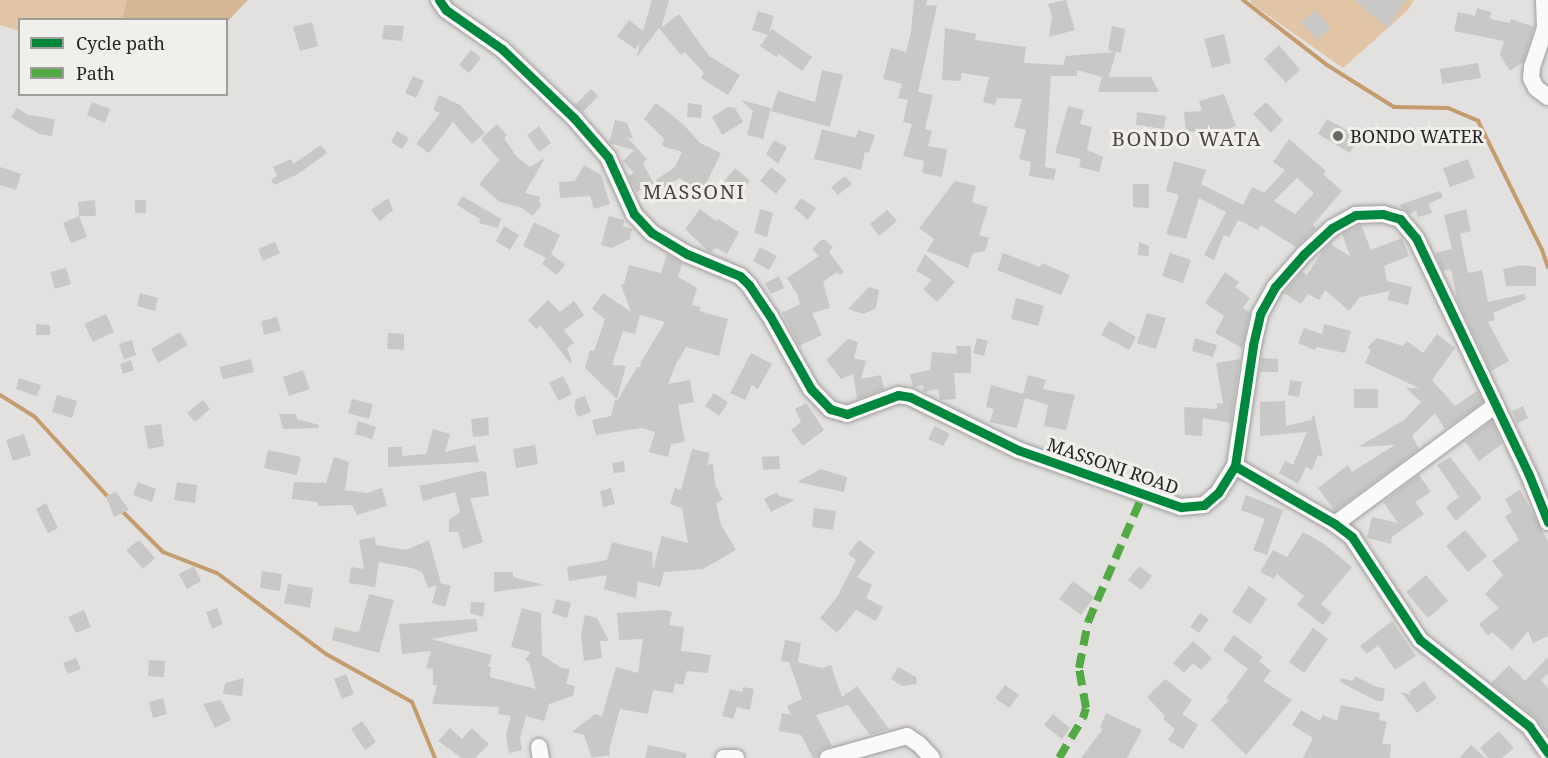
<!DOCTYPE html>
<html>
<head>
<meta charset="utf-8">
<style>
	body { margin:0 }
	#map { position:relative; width:1548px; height:758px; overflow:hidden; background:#e3e1df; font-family:"Noto Serif",serif }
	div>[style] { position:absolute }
	.green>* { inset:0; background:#e2c5a5 }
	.forest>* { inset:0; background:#d6b793 }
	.stream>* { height:4px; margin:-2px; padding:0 2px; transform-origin:2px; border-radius:2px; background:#c49c6f }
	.building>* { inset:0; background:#c9c8c6 }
	.roads { filter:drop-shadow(0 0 2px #9f9d9c) drop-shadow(0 0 2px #9f9d9c) }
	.minor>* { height:16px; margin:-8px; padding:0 8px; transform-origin:8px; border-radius:8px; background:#fbfafa }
	.quiet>* { height:8px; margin-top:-4px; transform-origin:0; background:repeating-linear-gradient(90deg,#53aa44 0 15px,transparent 0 23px) }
	.cycleway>* { height:9px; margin:-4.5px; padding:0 4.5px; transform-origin:4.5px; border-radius:4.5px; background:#00873e }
	.dots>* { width:16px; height:16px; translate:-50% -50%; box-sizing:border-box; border:3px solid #f1efeb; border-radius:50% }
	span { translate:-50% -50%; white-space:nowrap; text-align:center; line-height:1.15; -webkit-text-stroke:6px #f1efeb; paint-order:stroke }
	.poi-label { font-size:18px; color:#262524 }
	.left { translate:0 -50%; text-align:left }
	.street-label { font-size:18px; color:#262524 }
	.neighbourhood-label { font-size:20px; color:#494644; letter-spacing:1.5px }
	.legend { position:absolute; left:18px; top:18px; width:210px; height:78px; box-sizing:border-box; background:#f1efeb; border:2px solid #a09e9b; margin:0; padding:8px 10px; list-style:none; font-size:18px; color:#262524 }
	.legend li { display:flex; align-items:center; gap:12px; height:30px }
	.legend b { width:30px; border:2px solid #a09e9b }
</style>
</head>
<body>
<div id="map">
	<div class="green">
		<div style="clip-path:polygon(0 0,127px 0,122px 19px,20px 20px,19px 31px,0 25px)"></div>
		<div style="clip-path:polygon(1250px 0,1414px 0,1408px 10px,1343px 68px,1252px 4px)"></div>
	</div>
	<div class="forest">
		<div style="clip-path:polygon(127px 0,248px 0,227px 22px,226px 20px,122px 19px)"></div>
	</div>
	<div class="stream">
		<div style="left:1243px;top:0;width:106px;rotate:37.7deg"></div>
		<div style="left:1327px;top:65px;width:79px;rotate:32.1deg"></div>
		<div style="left:1394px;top:107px;width:54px;rotate:1.1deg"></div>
		<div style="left:1448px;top:108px;width:33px;rotate:23deg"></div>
		<div style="left:1478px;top:121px;width:144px;rotate:63.6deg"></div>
		<div style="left:1542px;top:250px;width:18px;rotate:71deg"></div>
		<div style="left:0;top:395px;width:40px;rotate:32deg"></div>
		<div style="left:34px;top:416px;width:113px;rotate:47.5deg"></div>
		<div style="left:122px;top:511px;width:58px;rotate:45deg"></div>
		<div style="left:163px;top:552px;width:58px;rotate:21.3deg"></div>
		<div style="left:217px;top:573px;width:136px;rotate:36.6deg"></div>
		<div style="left:326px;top:654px;width:98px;rotate:29.2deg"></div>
		<div style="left:412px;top:702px;width:61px;rotate:67.7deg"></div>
	</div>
	<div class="building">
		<div style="clip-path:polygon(652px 0,669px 0,661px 28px,679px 14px,709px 56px,740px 75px,728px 95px,701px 78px,704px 73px,685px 52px,681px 55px,659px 28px,637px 57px,640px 43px,635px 49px,617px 36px,629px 20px,643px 31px)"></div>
		<div style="clip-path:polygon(914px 0,927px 0,926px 5px,937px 6px,918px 92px,933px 95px,925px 129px,932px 131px,928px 146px,947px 149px,942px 177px,922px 173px,924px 161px,903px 156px,912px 124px,903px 122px,908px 100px,898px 98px,902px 84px,883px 79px,891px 48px,906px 52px,911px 32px)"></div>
		<div style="clip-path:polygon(1066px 0,1075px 30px,1049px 37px,1052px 17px,1048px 4px)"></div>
		<div style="clip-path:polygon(1354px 0,1406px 0,1388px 28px)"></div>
		<div style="clip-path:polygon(1477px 8px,1491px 12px,1490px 19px,1510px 23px,1511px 19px,1534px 27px,1523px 62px,1510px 71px,1500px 55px,1504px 41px,1454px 31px,1458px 12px,1475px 16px)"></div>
		<div style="clip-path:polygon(1315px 10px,1331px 28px,1317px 40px,1301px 22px)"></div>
		<div style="clip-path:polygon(758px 11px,774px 16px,769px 33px,772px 29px,812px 57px,802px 71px,779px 54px,776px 57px,760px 46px,768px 35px,752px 30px)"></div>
		<div style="clip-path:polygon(312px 22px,318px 46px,300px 51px,293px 27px)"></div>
		<div style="clip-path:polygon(384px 25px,404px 26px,402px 41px,382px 39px)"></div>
		<div style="clip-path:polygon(1112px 26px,1125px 29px,1121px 53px,1116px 52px,1109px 77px,1151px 77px,1159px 92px,1098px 92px,1102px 77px,1077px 70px,1077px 76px,1051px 76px,1045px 167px,1056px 169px,1054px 180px,1029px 176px,1031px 162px,1019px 159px,1026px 130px,1014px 127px,1022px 99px,997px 98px,995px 105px,983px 102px,989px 77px,961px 73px,961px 81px,942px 80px,945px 28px,976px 34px,975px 40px,1026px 47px,1024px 63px,1063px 65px,1066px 56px,1114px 52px,1108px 50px)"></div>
		<div style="clip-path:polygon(1224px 34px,1231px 63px,1212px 68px,1204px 39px)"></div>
		<div style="clip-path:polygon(1279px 45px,1300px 70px,1286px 83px,1264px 59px)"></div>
		<div style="clip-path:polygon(471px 50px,481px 58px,469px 73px,459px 65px)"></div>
		<div style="clip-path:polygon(1478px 63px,1481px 78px,1442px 84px,1440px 69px)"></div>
		<div style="clip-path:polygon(822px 70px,843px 75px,830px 127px,771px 111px,778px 91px,815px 102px)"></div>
		<div style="clip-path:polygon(413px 76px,424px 81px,416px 98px,405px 93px)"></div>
		<div style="clip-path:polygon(591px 89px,598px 96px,583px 112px,575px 105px)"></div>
		<div style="clip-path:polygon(1224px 94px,1236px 126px,1220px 131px,1219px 129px,1186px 132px,1184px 112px,1202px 111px,1199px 101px)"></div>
		<div style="clip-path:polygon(439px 95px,460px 105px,485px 133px,472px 144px,453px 122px,429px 153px,416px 144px,440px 113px,433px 110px)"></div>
		<div style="clip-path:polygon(741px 100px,771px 108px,763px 139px,747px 135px,753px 111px)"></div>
		<div style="clip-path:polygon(92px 102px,110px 109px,105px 123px,87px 115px)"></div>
		<div style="clip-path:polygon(1266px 102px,1283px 120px,1271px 133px,1253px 114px)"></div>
		<div style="clip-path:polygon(656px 103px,683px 124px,700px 143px,721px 153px,702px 192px,679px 178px,663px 189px,656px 180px,675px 167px,682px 152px,662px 146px,664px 139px,644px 119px)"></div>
		<div style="clip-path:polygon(688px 103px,702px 105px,701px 118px,687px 117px)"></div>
		<div style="clip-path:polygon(1068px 106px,1084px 110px,1080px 124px,1092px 127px,1087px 150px,1103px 157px,1099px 172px,1079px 167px,1081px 159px,1055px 153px)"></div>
		<div style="clip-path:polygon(728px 107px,735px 108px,743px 122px,722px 135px,712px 117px)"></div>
		<div style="clip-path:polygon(17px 108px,28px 115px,55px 119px,52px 136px,39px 134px,11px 117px)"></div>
		<div style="clip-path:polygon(1137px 112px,1166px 116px,1164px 129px,1136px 125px)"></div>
		<div style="clip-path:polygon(1327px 119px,1359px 137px,1350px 153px,1318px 134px)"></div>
		<div style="clip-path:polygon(615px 120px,627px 123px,633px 139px,627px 137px,647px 159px,643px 164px,654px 183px,637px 192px,628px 176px,634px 173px,623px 161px,634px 150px,609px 143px)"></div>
		<div style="clip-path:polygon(497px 124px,507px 135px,504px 138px,517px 157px,530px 167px,545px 158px,525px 193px,540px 197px,539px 202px,542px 204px,533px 216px,522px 208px,500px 202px,479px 184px,499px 160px,481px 139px)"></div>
		<div style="clip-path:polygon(539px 126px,551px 143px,539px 152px,527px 135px)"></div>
		<div style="clip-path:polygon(822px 129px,856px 138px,858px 130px,875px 135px,869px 153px,865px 152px,861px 170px,814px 159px)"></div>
		<div style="clip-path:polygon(397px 131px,409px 138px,402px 149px,391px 142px)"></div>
		<div style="clip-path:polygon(evenodd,1289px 139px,1326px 171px,1323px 174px,1342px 191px,1313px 225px,1316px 228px,1314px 230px,1296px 247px,1261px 225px,1258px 230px,1238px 220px,1229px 237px,1224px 235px,1214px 260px,1204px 255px,1226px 212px,1199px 198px,1186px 239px,1166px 234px,1179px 195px,1166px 191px,1174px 161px,1206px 170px,1201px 184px,1243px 205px,1252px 187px,1264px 193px,1285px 170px,1273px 162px,1289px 139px,1297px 178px,1314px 193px,1295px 214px,1274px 201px,1297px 178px)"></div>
		<div style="clip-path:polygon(774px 140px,787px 147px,778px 164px,766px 154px)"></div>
		<div style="clip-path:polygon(321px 145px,327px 153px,298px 174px,274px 185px,271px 180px,277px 176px,273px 167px,291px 159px,293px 164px)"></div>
		<div style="clip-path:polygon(1468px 159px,1475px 178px,1450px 187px,1443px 168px)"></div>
		<div style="clip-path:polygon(584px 165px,601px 175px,610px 204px,594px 209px,590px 196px,560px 198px,559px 182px,575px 181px)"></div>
		<div style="clip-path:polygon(0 167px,21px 174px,16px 190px,0 185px)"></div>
		<div style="clip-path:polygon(771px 167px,787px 180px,776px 194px,760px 181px)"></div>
		<div style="clip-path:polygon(735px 168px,750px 181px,739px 194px,724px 181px)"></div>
		<div style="clip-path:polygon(845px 176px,852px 184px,838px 195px,831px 187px)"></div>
		<div style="clip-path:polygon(955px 181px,976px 186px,972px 202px,988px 207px,979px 235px,989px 238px,985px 251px,973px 253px,968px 268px,927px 251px,934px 239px,919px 228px)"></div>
		<div style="clip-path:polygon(1133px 184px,1149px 184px,1149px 208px,1133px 207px)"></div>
		<div style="clip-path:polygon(1440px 191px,1443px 197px,1429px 204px,1432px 213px,1418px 217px,1416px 211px,1410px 214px,1399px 205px)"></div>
		<div style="clip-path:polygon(462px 196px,501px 219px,498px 228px,479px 223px,480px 219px,457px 205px)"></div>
		<div style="clip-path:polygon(388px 198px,393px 210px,380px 221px,371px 210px)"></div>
		<div style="clip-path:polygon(801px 198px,816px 208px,808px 220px,794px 208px)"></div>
		<div style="clip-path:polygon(95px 200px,96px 216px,79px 216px,78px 202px)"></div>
		<div style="clip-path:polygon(135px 200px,146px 200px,146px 213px,135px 213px)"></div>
		<div style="clip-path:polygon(700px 209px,716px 221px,718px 219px,739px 232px,727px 254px,716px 248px,711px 252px,708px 251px,685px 229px)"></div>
		<div style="clip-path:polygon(760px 209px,773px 213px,767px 237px,754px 233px)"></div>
		<div style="clip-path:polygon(1466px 209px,1471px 231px,1460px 234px,1468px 273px,1482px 270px,1488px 302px,1524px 294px,1526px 299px,1493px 313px,1495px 320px,1488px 322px,1509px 361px,1491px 371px,1457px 299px,1451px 269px,1443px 271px,1435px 253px,1452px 249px,1444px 215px)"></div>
		<div style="clip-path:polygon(887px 210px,897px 221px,879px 236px,870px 224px)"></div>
		<div style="clip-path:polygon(79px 216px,87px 237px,71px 243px,63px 223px)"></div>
		<div style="clip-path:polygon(609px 216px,624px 220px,623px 226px,632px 229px,630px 239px,612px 248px,601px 245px)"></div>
		<div style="clip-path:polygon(534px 222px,560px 235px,551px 254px,565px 264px,557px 275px,542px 264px,546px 258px,523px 246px)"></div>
		<div style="clip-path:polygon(1361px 225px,1371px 250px,1402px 238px,1409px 256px,1384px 266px,1387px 281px,1412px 287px,1408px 305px,1387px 300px,1390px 291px,1360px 297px,1349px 311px,1325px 290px,1319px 300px,1308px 294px,1301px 304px,1284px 293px,1302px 272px,1307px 275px,1322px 252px,1330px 244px,1350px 256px,1342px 234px)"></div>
		<div style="clip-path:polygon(504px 226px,519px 235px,510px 250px,496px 241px)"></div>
		<div style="clip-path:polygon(821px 240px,825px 240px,833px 247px,829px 252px,844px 272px,840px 275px,837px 272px,823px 282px,830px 308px,812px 313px,822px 335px,799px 346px,782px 313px,800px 304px,797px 294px,787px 278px,819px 256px,812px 249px)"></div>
		<div style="clip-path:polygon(275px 242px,280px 253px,263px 261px,258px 249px)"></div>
		<div style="clip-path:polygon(1139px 242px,1149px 246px,1149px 256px,1138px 255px)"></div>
		<div style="clip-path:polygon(760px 247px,777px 256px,769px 270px,753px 261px)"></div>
		<div style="clip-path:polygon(1003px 253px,1040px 267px,1042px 263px,1070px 275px,1061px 295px,997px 270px)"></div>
		<div style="clip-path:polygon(1170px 253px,1191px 260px,1183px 283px,1162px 276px)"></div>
		<div style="clip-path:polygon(667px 254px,682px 263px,678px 277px,697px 288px,692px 305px,701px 307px,699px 311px,728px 319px,719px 356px,686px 347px,676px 364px,668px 384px,690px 380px,694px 402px,678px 405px,685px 442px,671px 444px,668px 457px,649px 452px,655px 432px,642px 428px,596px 435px,592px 420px,611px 416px,615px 400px,617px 401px,637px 367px,640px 367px,641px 362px,665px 322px,640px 315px,635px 334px,623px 331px,612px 365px,626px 366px,617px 399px,585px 368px,590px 350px,594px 351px,605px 319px,592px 309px,603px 293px,631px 312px,621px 285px,624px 284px,629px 265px,661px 273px)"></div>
		<div style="clip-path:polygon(925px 254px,955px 282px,937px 302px,923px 289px,932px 280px,916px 271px)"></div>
		<div style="clip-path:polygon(1523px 265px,1536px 267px,1536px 286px,1506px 286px,1503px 269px)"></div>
		<div style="clip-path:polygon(66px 268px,71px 284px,55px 289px,50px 272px)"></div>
		<div style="clip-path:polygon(1225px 272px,1239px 282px,1235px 287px,1250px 298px,1243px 308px,1250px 312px,1242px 348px,1215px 333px,1224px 316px,1205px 303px)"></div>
		<div style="clip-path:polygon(779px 276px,784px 288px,771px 294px,765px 283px)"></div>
		<div style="clip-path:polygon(869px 287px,879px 290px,876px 308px,864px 314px,848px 309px)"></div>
		<div style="clip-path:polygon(140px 293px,158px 298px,155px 311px,137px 306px)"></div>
		<div style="clip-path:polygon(1016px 298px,1044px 306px,1038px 326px,1011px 319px)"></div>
		<div style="clip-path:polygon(548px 300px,560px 312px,574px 301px,584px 315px,564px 330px,574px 343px,567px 348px,572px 362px,570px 363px,540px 325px,536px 329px,528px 320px)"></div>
		<div style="clip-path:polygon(1147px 313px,1166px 318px,1156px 349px,1137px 343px)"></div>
		<div style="clip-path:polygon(106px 314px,114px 332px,93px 342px,84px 324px)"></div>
		<div style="clip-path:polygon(277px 317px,281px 331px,264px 335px,261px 321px)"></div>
		<div style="clip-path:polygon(1109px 321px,1136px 337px,1129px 350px,1101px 335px)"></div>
		<div style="clip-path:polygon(36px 324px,50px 325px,50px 335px,36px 335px)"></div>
		<div style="clip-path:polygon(1324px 324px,1351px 331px,1345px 353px,1316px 347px,1315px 350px,1298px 343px,1304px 328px,1322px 334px)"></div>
		<div style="clip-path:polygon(180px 332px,188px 345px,158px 363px,151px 349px)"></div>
		<div style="clip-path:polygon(388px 333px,404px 334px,404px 350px,387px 349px)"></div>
		<div style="clip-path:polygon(1437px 334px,1455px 348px,1432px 380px,1455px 406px,1477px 391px,1483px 402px,1445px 429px,1435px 413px,1412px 436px,1419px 449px,1335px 511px,1318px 488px,1348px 465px,1352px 472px,1395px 445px,1358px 447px,1404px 420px,1421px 402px,1406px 388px,1419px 388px,1365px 363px,1371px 350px,1367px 348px,1377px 338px,1403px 346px,1407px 341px,1423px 353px)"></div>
		<div style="clip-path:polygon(977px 338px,988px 341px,984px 356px,973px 353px)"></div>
		<div style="clip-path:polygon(1195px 338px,1217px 345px,1213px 357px,1192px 351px)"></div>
		<div style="clip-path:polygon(848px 339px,858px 342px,854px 358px,866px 361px,861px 379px,881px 375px,884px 389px,857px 399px,853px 374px,841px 379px,826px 360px)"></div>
		<div style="clip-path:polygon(132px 340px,136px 355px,124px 359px,119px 344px)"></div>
		<div style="clip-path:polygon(956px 346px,971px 346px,971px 373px,954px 373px,956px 399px,940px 400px,938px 389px,924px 392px,923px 385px,913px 387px,910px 374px,930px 370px,932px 352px,957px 354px)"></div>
		<div style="clip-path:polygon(751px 353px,772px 364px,758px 389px,752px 385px,745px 400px,730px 393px)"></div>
		<div style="clip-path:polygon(1262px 358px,1278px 359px,1278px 372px,1260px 372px)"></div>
		<div style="clip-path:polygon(251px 359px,254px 372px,223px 379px,219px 367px)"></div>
		<div style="clip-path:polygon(1240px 359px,1231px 423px,1203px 418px,1202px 436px,1185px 435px,1184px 407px,1217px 409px,1217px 403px,1223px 404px,1216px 363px)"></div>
		<div style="clip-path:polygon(131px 360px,134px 370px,123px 374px,120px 364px)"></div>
		<div style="clip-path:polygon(303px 370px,310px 389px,289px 396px,283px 377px)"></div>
		<div style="clip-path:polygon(1028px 375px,1046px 380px,1043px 389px,1075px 395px,1066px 430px,1044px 426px,1048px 405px,1025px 398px,1017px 428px,990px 422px,994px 409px,986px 407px,991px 385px,1023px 394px)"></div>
		<div style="clip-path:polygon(563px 376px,572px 394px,559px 401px,549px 383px)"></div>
		<div style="clip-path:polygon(19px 378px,41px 385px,37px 396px,16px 389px)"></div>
		<div style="clip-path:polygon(1290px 380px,1302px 382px,1299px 397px,1288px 395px)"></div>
		<div style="clip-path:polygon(1354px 389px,1378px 389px,1378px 408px,1354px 408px)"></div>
		<div style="clip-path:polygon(714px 393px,728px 402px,719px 416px,705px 406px)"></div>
		<div style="clip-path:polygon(57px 395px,77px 401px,72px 418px,52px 412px)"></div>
		<div style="clip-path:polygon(585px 396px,591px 412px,578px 417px,574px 407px,576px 399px)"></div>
		<div style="clip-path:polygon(352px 399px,373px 404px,369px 419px,348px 413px)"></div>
		<div style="clip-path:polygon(203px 400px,210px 409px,195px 422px,187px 413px)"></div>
		<div style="clip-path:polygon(1285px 401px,1286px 426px,1311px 420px,1314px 414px,1323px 457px,1318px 455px,1312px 470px,1306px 467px,1298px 484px,1279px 473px,1285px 461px,1293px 465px,1307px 432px,1260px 436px,1260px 402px)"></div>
		<div style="clip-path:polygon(806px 403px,824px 430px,803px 446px,791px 430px,801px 422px,795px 409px)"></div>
		<div style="clip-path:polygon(1523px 406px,1528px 418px,1517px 423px,1512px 411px)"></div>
		<div style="clip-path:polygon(279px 414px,296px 414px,297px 419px,319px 425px,318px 428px,283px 429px)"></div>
		<div style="clip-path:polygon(488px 417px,489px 435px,473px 437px,471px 419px)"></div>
		<div style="clip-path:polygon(358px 421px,376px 427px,372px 439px,355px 434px)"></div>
		<div style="clip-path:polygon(1492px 421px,1502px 444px,1479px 461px,1465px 441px)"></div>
		<div style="clip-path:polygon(161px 424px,164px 446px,148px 449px,144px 426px)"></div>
		<div style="clip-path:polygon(935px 426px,950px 434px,943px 446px,928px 439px)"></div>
		<div style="clip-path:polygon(433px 429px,450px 434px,445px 452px,475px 445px,479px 462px,388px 467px,388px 447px,402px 447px,402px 456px,426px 454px)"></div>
		<div style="clip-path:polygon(24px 434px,31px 455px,13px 461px,6px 440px)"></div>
		<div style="clip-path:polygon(535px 445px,538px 464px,516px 468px,513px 449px)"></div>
		<div style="clip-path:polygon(692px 449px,710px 453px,707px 465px,713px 464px,715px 484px,723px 500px,716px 503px,721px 525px,736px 550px,703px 569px,664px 572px,660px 587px,638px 581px,636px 598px,604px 589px,607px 575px,569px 581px,567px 567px,607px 560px,612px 542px,652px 552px,653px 570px,662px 536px,688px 543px,682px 508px,670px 504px,675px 488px,681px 490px)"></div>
		<div style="clip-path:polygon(268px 450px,301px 457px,297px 475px,264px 468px)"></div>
		<div style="clip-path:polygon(779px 456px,780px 469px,763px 470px,762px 457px)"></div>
		<div style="clip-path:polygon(334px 457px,349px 462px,345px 490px,367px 493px,382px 488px,387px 506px,357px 515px,352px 505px,318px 506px,318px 502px,292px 499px,294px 482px,326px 483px)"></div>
		<div style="clip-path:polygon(1450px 457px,1482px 498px,1456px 521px,1446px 507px,1459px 497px,1437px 465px)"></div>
		<div style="clip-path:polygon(624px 461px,625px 472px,614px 473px,612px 463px)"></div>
		<div style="clip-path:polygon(821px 469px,847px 477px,844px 492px,797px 482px)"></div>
		<div style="clip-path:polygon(481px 471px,486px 472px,489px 496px,470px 498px,483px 542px,463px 549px,458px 532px,449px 532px,449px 520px,460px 512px,455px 492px,423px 501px,419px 486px)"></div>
		<div style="clip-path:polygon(1419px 475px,1431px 492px,1415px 502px,1424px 514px,1392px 537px,1391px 544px,1367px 538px,1372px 517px,1398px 523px,1383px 502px)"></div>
		<div style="clip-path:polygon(138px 482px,156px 489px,152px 502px,133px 495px)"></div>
		<div style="clip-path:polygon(177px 482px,197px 485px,195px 503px,174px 500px)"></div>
		<div style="clip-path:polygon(611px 488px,615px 504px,603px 507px,600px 491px)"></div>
		<div style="clip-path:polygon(1520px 490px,1548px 541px,1548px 636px,1533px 643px,1528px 631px,1512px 650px,1492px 632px,1488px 636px,1479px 624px,1499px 608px,1485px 594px,1503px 575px,1492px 561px,1519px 540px,1505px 516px,1512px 512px,1505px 499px)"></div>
		<div style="clip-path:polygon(116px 492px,129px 510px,114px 517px,106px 496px)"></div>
		<div style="clip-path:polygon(777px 492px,779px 496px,795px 500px,771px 512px,764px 499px)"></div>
		<div style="clip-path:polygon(1246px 495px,1283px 510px,1267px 555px,1253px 550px,1265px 519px,1241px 510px)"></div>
		<div style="clip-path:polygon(46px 503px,58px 528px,48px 533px,36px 509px)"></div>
		<div style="clip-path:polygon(814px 508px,836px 511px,833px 530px,812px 527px)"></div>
		<div style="clip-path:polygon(1465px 530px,1487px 556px,1468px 572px,1446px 546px)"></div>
		<div style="clip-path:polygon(1303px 532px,1323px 543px,1352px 567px,1321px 604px,1332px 613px,1323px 625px,1297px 605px,1304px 596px,1277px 574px,1274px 579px,1260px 572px,1273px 550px,1287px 557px)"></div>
		<div style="clip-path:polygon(375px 537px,376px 545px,406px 550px,429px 540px,441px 583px,451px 586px,445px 607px,432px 603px,437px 585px,428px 588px,422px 572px,412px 568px,379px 562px,375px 587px,349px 583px,351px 567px,364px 569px,359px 540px)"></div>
		<div style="clip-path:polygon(139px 540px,155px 558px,143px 569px,126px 550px)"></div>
		<div style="clip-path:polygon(859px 540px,875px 552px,857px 577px,872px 585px,866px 598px,883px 607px,876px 621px,856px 610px,837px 633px,820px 618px,837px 597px,856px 560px,848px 554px)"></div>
		<div style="clip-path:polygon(194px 566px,201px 581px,187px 589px,179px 574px)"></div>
		<div style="clip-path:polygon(1139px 566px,1152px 576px,1141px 590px,1128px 580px)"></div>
		<div style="clip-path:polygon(262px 571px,282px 574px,280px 591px,260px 588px)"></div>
		<div style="clip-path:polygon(494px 572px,513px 572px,513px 577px,544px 585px,494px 592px)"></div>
		<div style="clip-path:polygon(1426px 575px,1448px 601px,1428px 618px,1406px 592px)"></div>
		<div style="clip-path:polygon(1073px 581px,1094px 597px,1081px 615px,1059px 599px)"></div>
		<div style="clip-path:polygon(288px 584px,313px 588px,310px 608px,284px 603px)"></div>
		<div style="clip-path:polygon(1249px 586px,1267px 599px,1250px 624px,1232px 612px)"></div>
		<div style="clip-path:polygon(369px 594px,394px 600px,379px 653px,332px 640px,335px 627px,355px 632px,359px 631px)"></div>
		<div style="clip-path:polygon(556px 599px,571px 603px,567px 618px,552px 613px)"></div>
		<div style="clip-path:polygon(471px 602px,485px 603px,483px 617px,470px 613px)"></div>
		<div style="clip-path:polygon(217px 608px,223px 624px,212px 629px,206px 612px)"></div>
		<div style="clip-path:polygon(522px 608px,541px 613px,542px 655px,561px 668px,570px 669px,566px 684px,575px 686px,573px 696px,549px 704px,544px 721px,526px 716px,520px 738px,522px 750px,509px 753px,506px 735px,511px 716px,498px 714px,499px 707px,432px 704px,437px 685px,433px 685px,433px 669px,426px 668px,431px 651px,402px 654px,399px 624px,476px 619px,478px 631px,431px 639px,492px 655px,488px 667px,491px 667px,490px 677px,536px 689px,529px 662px,525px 660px,531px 652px,511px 647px)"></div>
		<div style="clip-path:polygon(84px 610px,91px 627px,76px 633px,68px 617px)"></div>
		<div style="clip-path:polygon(665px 610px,672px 612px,669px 625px,684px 627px,681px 651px,711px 655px,708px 673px,687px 671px,683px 685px,675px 683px,673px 693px,653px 690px,648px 714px,620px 709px,609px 750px,610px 755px,592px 758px,584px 735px,572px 732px,595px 714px,602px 716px,616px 667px,638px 673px,643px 639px,619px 640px,617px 613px)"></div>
		<div style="clip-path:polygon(1200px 613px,1209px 619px,1199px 633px,1190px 627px)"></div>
		<div style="clip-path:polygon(585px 615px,597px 618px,609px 641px,600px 641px,602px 658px,584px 661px,581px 635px)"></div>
		<div style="clip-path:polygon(1392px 621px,1416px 656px,1395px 670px,1378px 645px,1367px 654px,1360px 646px)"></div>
		<div style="clip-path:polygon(1313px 628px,1328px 639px,1304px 673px,1289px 662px)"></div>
		<div style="clip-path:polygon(1234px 635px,1263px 657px,1259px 661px,1271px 671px,1263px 681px,1292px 700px,1246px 755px,1211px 720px,1229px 700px,1226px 698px,1248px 669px,1223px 650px)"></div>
		<div style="clip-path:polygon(785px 640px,801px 643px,798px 662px,822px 668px,831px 665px,842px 697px,857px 686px,889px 729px,870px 735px,848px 705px,816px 715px,832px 746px,821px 750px,817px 758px,813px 758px,801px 735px,779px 731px,782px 713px,791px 715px,787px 706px,802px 699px,789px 662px,781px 661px)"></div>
		<div style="clip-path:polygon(1193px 641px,1212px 658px,1201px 670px,1193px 663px,1184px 673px,1173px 663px)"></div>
		<div style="clip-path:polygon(1548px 657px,1548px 673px,1541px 680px,1548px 688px,1548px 735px,1536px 718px,1491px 683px,1509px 665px,1525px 681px)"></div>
		<div style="clip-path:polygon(76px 658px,81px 669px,68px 674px,63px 663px)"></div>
		<div style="clip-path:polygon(149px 660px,165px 661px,164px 677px,148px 676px)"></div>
		<div style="clip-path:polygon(898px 667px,916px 677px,917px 684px,902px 686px,891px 679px)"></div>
		<div style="clip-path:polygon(346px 674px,354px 694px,342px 699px,334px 679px)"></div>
		<div style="clip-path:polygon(1355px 676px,1372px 685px,1385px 689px,1383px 701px,1377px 701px,1340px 682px,1341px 678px,1353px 681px)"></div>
		<div style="clip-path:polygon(244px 678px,242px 696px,223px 694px,225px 683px)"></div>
		<div style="clip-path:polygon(1165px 679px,1192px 700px,1182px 714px,1198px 725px,1183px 749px,1168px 740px,1175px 729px,1163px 719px,1165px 716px,1147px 697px)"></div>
		<div style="clip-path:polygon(1424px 681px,1437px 698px,1417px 713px,1401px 692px,1411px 695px,1409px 692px)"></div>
		<div style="clip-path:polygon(1005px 685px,1019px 695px,1009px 708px,995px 698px)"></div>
		<div style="clip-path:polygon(743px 687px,754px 689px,750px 710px,737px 707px,733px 719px,722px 716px,730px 689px,742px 692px)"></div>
		<div style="clip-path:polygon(163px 698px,167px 714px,153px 718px,149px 702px)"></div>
		<div style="clip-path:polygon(221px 700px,231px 720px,215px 728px,203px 704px)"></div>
		<div style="clip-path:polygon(1341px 705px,1380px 713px,1379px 720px,1387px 722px,1382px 744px,1391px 744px,1390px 758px,1303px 758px,1313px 738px,1292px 725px,1301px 710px,1320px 721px,1323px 715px,1337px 721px)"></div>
		<div style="clip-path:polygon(1106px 713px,1142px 730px,1127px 758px,1081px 758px,1103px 729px,1100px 728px)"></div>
		<div style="clip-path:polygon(1053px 714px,1070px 728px,1062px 739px,1044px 725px)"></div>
		<div style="clip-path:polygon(362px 721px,376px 742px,365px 750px,351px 729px)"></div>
		<div style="clip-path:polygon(450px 728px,462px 739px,472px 728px,489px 744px,475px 758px,462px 758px,438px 741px)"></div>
		<div style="clip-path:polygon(1499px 731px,1514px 748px,1502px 758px,1488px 758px,1480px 748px)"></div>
		<div style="clip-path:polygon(648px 745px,686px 753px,686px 758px,645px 758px)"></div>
		<div style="clip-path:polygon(1471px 745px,1485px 758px,1459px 758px)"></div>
	</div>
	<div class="roads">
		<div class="minor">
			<div style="left:439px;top:0;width:12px;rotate:55deg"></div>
			<div style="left:446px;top:10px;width:68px;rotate:34.9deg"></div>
			<div style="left:502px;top:49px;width:100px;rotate:43.8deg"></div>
			<div style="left:574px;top:118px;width:52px;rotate:48.9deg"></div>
			<div style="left:608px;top:157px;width:63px;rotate:65.5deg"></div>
			<div style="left:634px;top:214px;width:26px;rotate:47deg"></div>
			<div style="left:652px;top:233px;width:41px;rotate:31deg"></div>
			<div style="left:687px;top:254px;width:57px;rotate:22.5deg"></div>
			<div style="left:740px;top:276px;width:13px;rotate:45deg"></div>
			<div style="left:749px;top:285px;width:37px;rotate:56deg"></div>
			<div style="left:770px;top:316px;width:84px;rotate:60.7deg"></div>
			<div style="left:811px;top:389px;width:28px;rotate:46deg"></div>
			<div style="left:830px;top:409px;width:18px;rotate:16deg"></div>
			<div style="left:847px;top:414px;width:54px;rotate:-20.4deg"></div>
			<div style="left:898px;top:395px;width:12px;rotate:9deg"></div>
			<div style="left:910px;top:397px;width:120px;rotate:26.1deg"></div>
			<div style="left:1018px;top:450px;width:173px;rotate:19.3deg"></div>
			<div style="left:1181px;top:507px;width:23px;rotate:-5deg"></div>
			<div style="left:1204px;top:505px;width:18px;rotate:-41deg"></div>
			<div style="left:1218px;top:493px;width:32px;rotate:-58deg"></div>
			<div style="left:1235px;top:466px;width:122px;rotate:-81.5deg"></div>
			<div style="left:1253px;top:345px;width:32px;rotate:-77deg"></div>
			<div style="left:1260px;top:314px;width:31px;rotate:-61deg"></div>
			<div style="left:1275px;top:287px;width:44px;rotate:-48.7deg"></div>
			<div style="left:1304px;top:254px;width:38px;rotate:-43deg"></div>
			<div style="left:1332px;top:228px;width:26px;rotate:-29deg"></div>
			<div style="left:1355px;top:215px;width:28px;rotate:-2deg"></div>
			<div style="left:1383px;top:214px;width:18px;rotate:16deg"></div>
			<div style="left:1400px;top:219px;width:25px;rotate:50deg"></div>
			<div style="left:1416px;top:238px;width:263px;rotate:64.5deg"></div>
			<div style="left:1529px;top:475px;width:51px;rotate:68deg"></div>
			<div style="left:1544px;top:0;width:28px;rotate:88deg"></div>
			<div style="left:1545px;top:28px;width:41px;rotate:108.4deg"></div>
			<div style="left:1532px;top:67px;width:11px;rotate:95deg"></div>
			<div style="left:1531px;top:78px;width:11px;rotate:63deg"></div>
			<div style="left:1536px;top:88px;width:15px;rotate:37deg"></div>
			<div style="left:1235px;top:466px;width:116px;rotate:30.1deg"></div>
			<div style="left:1335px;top:524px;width:21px;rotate:37deg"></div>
			<div style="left:1352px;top:537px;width:123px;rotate:56.6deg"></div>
			<div style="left:1420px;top:640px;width:139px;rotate:38.3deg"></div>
			<div style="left:1529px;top:726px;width:33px;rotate:55deg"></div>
			<div style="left:1335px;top:524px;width:200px;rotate:-36.5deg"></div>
			<div style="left:539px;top:747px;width:11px;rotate:80deg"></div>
			<div style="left:724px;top:758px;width:12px"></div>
			<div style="left:828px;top:758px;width:82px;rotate:-15.6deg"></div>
			<div style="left:907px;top:736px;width:14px;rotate:34deg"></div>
			<div style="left:919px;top:744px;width:19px;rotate:47deg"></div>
		</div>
	</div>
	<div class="quiet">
		<div style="left:1059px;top:758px;width:47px;rotate:-59deg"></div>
		<div style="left:1083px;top:718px;width:10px;rotate:-73deg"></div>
		<div style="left:1086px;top:708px;width:41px;rotate:-99.9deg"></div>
		<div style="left:1079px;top:668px;width:47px;rotate:-78.9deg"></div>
		<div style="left:1088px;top:622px;width:139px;rotate:-66.7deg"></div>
	</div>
	<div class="cycleway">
		<div style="left:439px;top:0;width:12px;rotate:55deg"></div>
		<div style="left:446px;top:10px;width:68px;rotate:34.9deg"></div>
		<div style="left:502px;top:49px;width:100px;rotate:43.8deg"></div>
		<div style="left:574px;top:118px;width:52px;rotate:48.9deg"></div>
		<div style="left:608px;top:157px;width:63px;rotate:65.5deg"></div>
		<div style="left:634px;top:214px;width:26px;rotate:47deg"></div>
		<div style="left:652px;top:233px;width:41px;rotate:31deg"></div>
		<div style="left:687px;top:254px;width:57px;rotate:22.5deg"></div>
		<div style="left:740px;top:276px;width:13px;rotate:45deg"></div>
		<div style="left:749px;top:285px;width:37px;rotate:56deg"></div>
		<div style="left:770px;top:316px;width:84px;rotate:60.7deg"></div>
		<div style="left:811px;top:389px;width:28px;rotate:46deg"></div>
		<div style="left:830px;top:409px;width:18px;rotate:16deg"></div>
		<div style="left:847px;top:414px;width:54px;rotate:-20.4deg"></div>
		<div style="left:898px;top:395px;width:12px;rotate:9deg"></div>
		<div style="left:910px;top:397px;width:120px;rotate:26.1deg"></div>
		<div style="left:1018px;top:450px;width:173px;rotate:19.3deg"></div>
		<div style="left:1181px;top:507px;width:23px;rotate:-5deg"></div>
		<div style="left:1204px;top:505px;width:18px;rotate:-41deg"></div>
		<div style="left:1218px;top:493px;width:32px;rotate:-58deg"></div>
		<div style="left:1235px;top:466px;width:122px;rotate:-81.5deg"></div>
		<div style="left:1253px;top:345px;width:32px;rotate:-77deg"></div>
		<div style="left:1260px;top:314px;width:31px;rotate:-61deg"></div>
		<div style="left:1275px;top:287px;width:44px;rotate:-48.7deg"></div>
		<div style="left:1304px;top:254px;width:38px;rotate:-43deg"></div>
		<div style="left:1332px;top:228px;width:26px;rotate:-29deg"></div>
		<div style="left:1355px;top:215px;width:28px;rotate:-2deg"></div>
		<div style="left:1383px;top:214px;width:18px;rotate:16deg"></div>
		<div style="left:1400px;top:219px;width:25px;rotate:50deg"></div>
		<div style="left:1416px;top:238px;width:263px;rotate:64.5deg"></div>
		<div style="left:1529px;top:475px;width:51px;rotate:68deg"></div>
		<div style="left:1235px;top:466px;width:116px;rotate:30.1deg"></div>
		<div style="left:1335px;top:524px;width:21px;rotate:37deg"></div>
		<div style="left:1352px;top:537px;width:123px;rotate:56.6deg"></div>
		<div style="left:1420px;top:640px;width:139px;rotate:38.3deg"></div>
		<div style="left:1529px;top:726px;width:33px;rotate:55deg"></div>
	</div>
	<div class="dots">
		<div style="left:1338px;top:136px;background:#686765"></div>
	</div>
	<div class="poi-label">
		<span class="left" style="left:1350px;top:136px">BONDO WATER</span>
	</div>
	<div class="street-label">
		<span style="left:1113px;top:466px;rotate:19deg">MASSONI ROAD</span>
	</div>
	<div class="neighbourhood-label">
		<span style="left:1187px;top:138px">BONDO WATA</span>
		<span style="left:694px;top:191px">MASSONI</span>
	</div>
	<ul class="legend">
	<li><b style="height:8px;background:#00873e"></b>Cycle path</li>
	<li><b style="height:8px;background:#53aa44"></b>Path</li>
	</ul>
</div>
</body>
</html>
